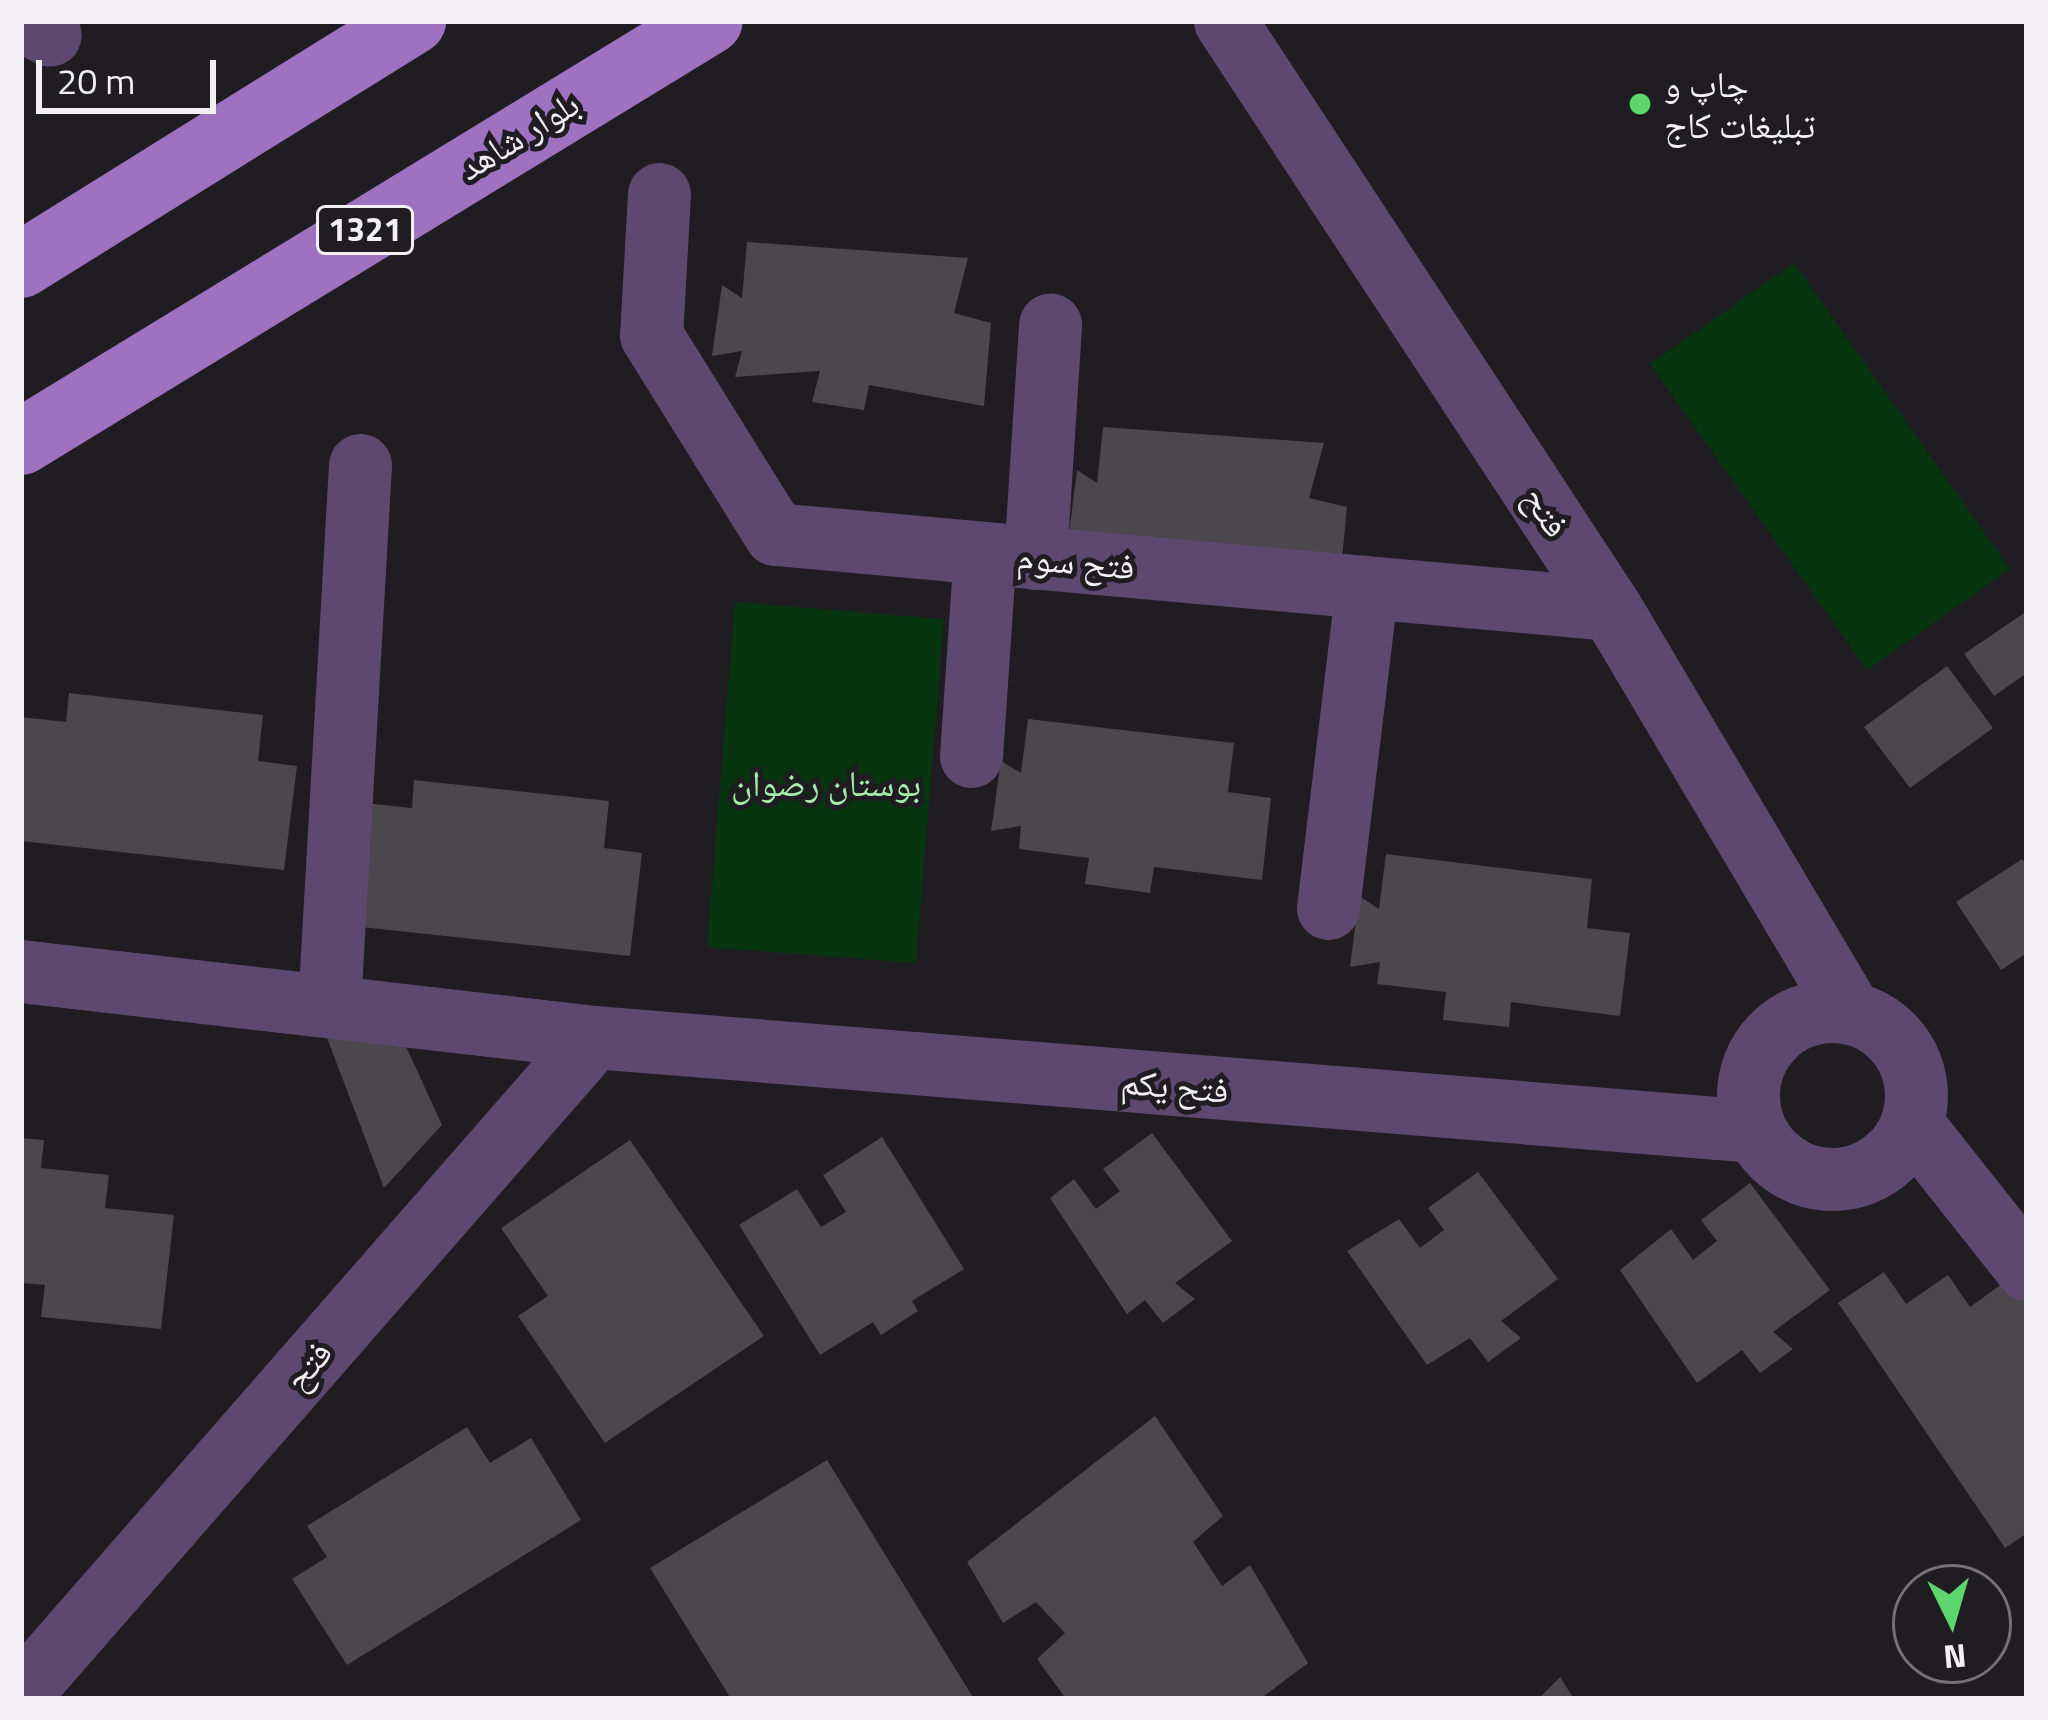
<!DOCTYPE html>
<html>
<head>
<meta charset="utf-8">
<style>
	body { margin:0 }
	#map { position:relative; width:2048px; height:1720px; overflow:hidden; background:#1f1c22; font-family:"Titillium Web","Noto Naskh Arabic",sans-serif }
	div>[style] { position:absolute }
	.green>* { inset:0; background:#06350f }
	.building>* { inset:0; background:#4a474d }
	.street>* { height:63px; margin:-31.5px; padding:0 31.5px; transform-origin:31.5px; border-radius:31.5px; background:#5e486f }
	.street>.ring { margin:-31.5px; padding:0; box-sizing:content-box; background:none; border:63px solid #5e486f; border-radius:50% }
	.primary>* { height:66px; margin:-33px; padding:0 33px; transform-origin:33px; border-radius:33px; background:#9f71c1 }
	.dots>* { width:33px; height:33px; translate:-50% -50%; box-sizing:border-box; border:6px solid #1f1c22; border-radius:50% }
	span { translate:-50% -50%; white-space:nowrap; text-align:center; line-height:1.15; -webkit-text-stroke:10px #1f1c22; paint-order:stroke }
	.shield-label span { padding:3px 9px; background:#1f1c22; border:3px solid; border-radius:9px; -webkit-text-stroke-width:0 }
	.shield-label { font-size:33px; color:#f2f0f4; font-weight:700 }
	.poi-label { font-size:36px; color:#f2f0f4 }
	.left { translate:0 -50%; text-align:left }
	.street-label { font-size:36px; color:#f2f0f4 }
	.park-label { font-size:36px; color:#a4eda9 }
	.frame { position:absolute; inset:0; border:24px solid #f2f0f4; pointer-events:none }
	.north { position:absolute; left:1892px; top:1564px; width:120px; height:120px; box-sizing:border-box; background:#1f1c22; border:3px solid #737176; border-radius:50%; rotate:175deg; font-size:33px; font-weight:700; line-height:48px; text-align:center; color:#f2f0f4 }
	.north::after { content:''; display:block; margin:auto; width:42px; height:54px; background:#5cd56d; clip-path:polygon(50% 0,100% 100%,50% 72%,0 100%) }
	.scale { position:absolute; left:36px; top:60px; width:180px; height:54px; box-sizing:border-box; border:6px solid #f2f0f4; border-top:0; padding-left:15px; font-size:36px; line-height:42px; white-space:nowrap; color:#f2f0f4; -webkit-text-stroke:9px #1f1c22; paint-order:stroke }
</style>
</head>
<body>
<div id="map">
	<div class="green">
		<div style="clip-path:polygon(1794px 263px,2010px 569px,1867px 670px,1650px 364px)"></div>
		<div style="clip-path:polygon(735px 602px,944px 619px,916px 963px,707px 947px)"></div>
	</div>
	<div class="building">
		<div style="clip-path:polygon(747px 242px,968px 258px,954px 313px,991px 323px,984px 406px,869px 385px,864px 410px,812px 402px,820px 371px,735px 377px,742px 351px,712px 356px,722px 285px,742px 298px)"></div>
		<div style="clip-path:polygon(1103px 427px,1324px 443px,1309px 498px,1347px 507px,1339px 591px,1068px 541px,1077px 470px,1097px 483px)"></div>
		<div style="clip-path:polygon(2027px 611px,2027px 673px,1994px 696px,1964px 654px)"></div>
		<div style="clip-path:polygon(1947px 666px,1993px 728px,1910px 788px,1864px 727px)"></div>
		<div style="clip-path:polygon(69px 693px,263px 715px,258px 761px,297px 766px,284px 870px,21px 841px,21px 717px,66px 722px)"></div>
		<div style="clip-path:polygon(1028px 719px,1234px 743px,1228px 792px,1271px 798px,1262px 880px,1154px 867px,1150px 893px,1085px 884px,1089px 858px,1019px 849px,1021px 826px,991px 831px,1001px 761px,1021px 773px)"></div>
		<div style="clip-path:polygon(414px 780px,609px 801px,604px 848px,642px 853px,630px 956px,352px 926px,365px 803px,412px 808px)"></div>
		<div style="clip-path:polygon(1386px 854px,1592px 879px,1587px 928px,1630px 933px,1620px 1016px,1511px 1002px,1509px 1027px,1443px 1020px,1446px 992px,1377px 984px,1380px 962px,1350px 967px,1359px 896px,1379px 909px)"></div>
		<div style="clip-path:polygon(2022px 859px,2027px 866px,2027px 953px,2001px 970px,1956px 902px)"></div>
		<div style="clip-path:polygon(321px 1022px,398px 1029px,442px 1125px,384px 1188px)"></div>
		<div style="clip-path:polygon(1152px 1133px,1232px 1241px,1175px 1283px,1195px 1299px,1163px 1323px,1145px 1300px,1127px 1314px,1050px 1198px,1074px 1179px,1096px 1209px,1120px 1191px,1103px 1169px)"></div>
		<div style="clip-path:polygon(882px 1137px,964px 1269px,912px 1301px,918px 1311px,881px 1335px,873px 1322px,820px 1355px,739px 1225px,797px 1189px,821px 1227px,846px 1212px,823px 1175px)"></div>
		<div style="clip-path:polygon(21px 1138px,44px 1140px,41px 1168px,109px 1175px,105px 1208px,174px 1215px,161px 1329px,41px 1317px,45px 1285px,21px 1283px)"></div>
		<div style="clip-path:polygon(630px 1140px,764px 1336px,605px 1443px,518px 1316px,548px 1296px,501px 1228px)"></div>
		<div style="clip-path:polygon(1478px 1172px,1558px 1279px,1501px 1321px,1521px 1338px,1488px 1362px,1470px 1338px,1427px 1365px,1347px 1251px,1399px 1219px,1420px 1248px,1444px 1230px,1428px 1208px)"></div>
		<div style="clip-path:polygon(1750px 1183px,1830px 1290px,1773px 1332px,1793px 1349px,1760px 1373px,1742px 1350px,1697px 1383px,1620px 1270px,1671px 1229px,1693px 1260px,1717px 1241px,1701px 1220px)"></div>
		<div style="clip-path:polygon(1884px 1272px,1906px 1304px,1948px 1275px,1970px 1307px,2006px 1281px,2027px 1302px,2027px 1533px,2005px 1548px,1838px 1303px)"></div>
		<div style="clip-path:polygon(1155px 1416px,1223px 1516px,1193px 1542px,1222px 1586px,1250px 1565px,1308px 1663px,1260px 1699px,1066px 1699px,1037px 1659px,1065px 1633px,1036px 1602px,1003px 1623px,967px 1562px)"></div>
		<div style="clip-path:polygon(467px 1427px,490px 1463px,531px 1438px,581px 1520px,347px 1665px,292px 1579px,327px 1557px,307px 1526px)"></div>
		<div style="clip-path:polygon(827px 1460px,974px 1699px,731px 1699px,650px 1568px)"></div>
		<div style="clip-path:polygon(1560px 1677px,1574px 1699px,1538px 1699px)"></div>
	</div>
	<div class="street">
		<div style="left:23px;top:21px;width:30px;rotate:27deg"></div>
		<div style="left:1225px;top:21px;width:703px;rotate:56.72deg"></div>
		<div style="left:1611px;top:609px;width:469px;rotate:59.3deg"></div>
		<div style="left:659px;top:194px;width:141px;rotate:93.2deg"></div>
		<div style="left:651px;top:335px;width:234px;rotate:58.1deg"></div>
		<div style="left:775px;top:534px;width:839px;rotate:5.13deg"></div>
		<div style="left:1035px;top:558px;width:234px;rotate:-86.3deg"></div>
		<div style="left:971px;top:756px;width:203px;rotate:-86.1deg"></div>
		<div style="left:1328px;top:908px;width:323px;rotate:-83.1deg"></div>
		<div style="left:21px;top:971px;width:577px;rotate:6.57deg"></div>
		<div style="left:594px;top:1037px;width:1165px;rotate:4.63deg"></div>
		<div style="left:329px;top:1006px;width:542px;rotate:-86.72deg"></div>
		<div class="ring" style="left:1748px;top:1011px;width:105px;height:105px"></div>
		<div style="left:1912px;top:1124px;width:185px;rotate:51.6deg"></div>
		<div style="left:21px;top:1693px;width:871px;rotate:-48.86deg"></div>
	</div>
	<div class="primary">
		<div style="left:21px;top:265px;width:462px;rotate:-31.9deg"></div>
		<div style="left:21px;top:442px;width:807px;rotate:-31.43deg"></div>
	</div>
	<div class="dots">
		<div style="left:1640px;top:104px;background:#5cd56d"></div>
	</div>
	<div class="shield-label">
		<span style="left:365px;top:230px">1321</span>
	</div>
	<div class="poi-label">
		<span class="left" style="left:1664px;top:104px">چاپ و<br>تبلیغات کاج</span>
	</div>
	<div class="street-label">
		<span style="left:518px;top:135px;rotate:-32deg">بلوار شاهد</span>
		<span style="left:1547px;top:511px;rotate:57deg">فتح</span>
		<span style="left:1076px;top:561px;rotate:5deg">فتح سوم</span>
		<span style="left:1175px;top:1085px;rotate:5deg">فتح یکم</span>
		<span style="left:307px;top:1365px;rotate:-49deg">فتح</span>
	</div>
	<div class="park-label">
		<span style="left:826px;top:783px">بوستان رضوان</span>
	</div>
	<div class="frame"></div>
	<div class="north">N</div>
	<div class="scale">20 m</div>
</div>
</body>
</html>
